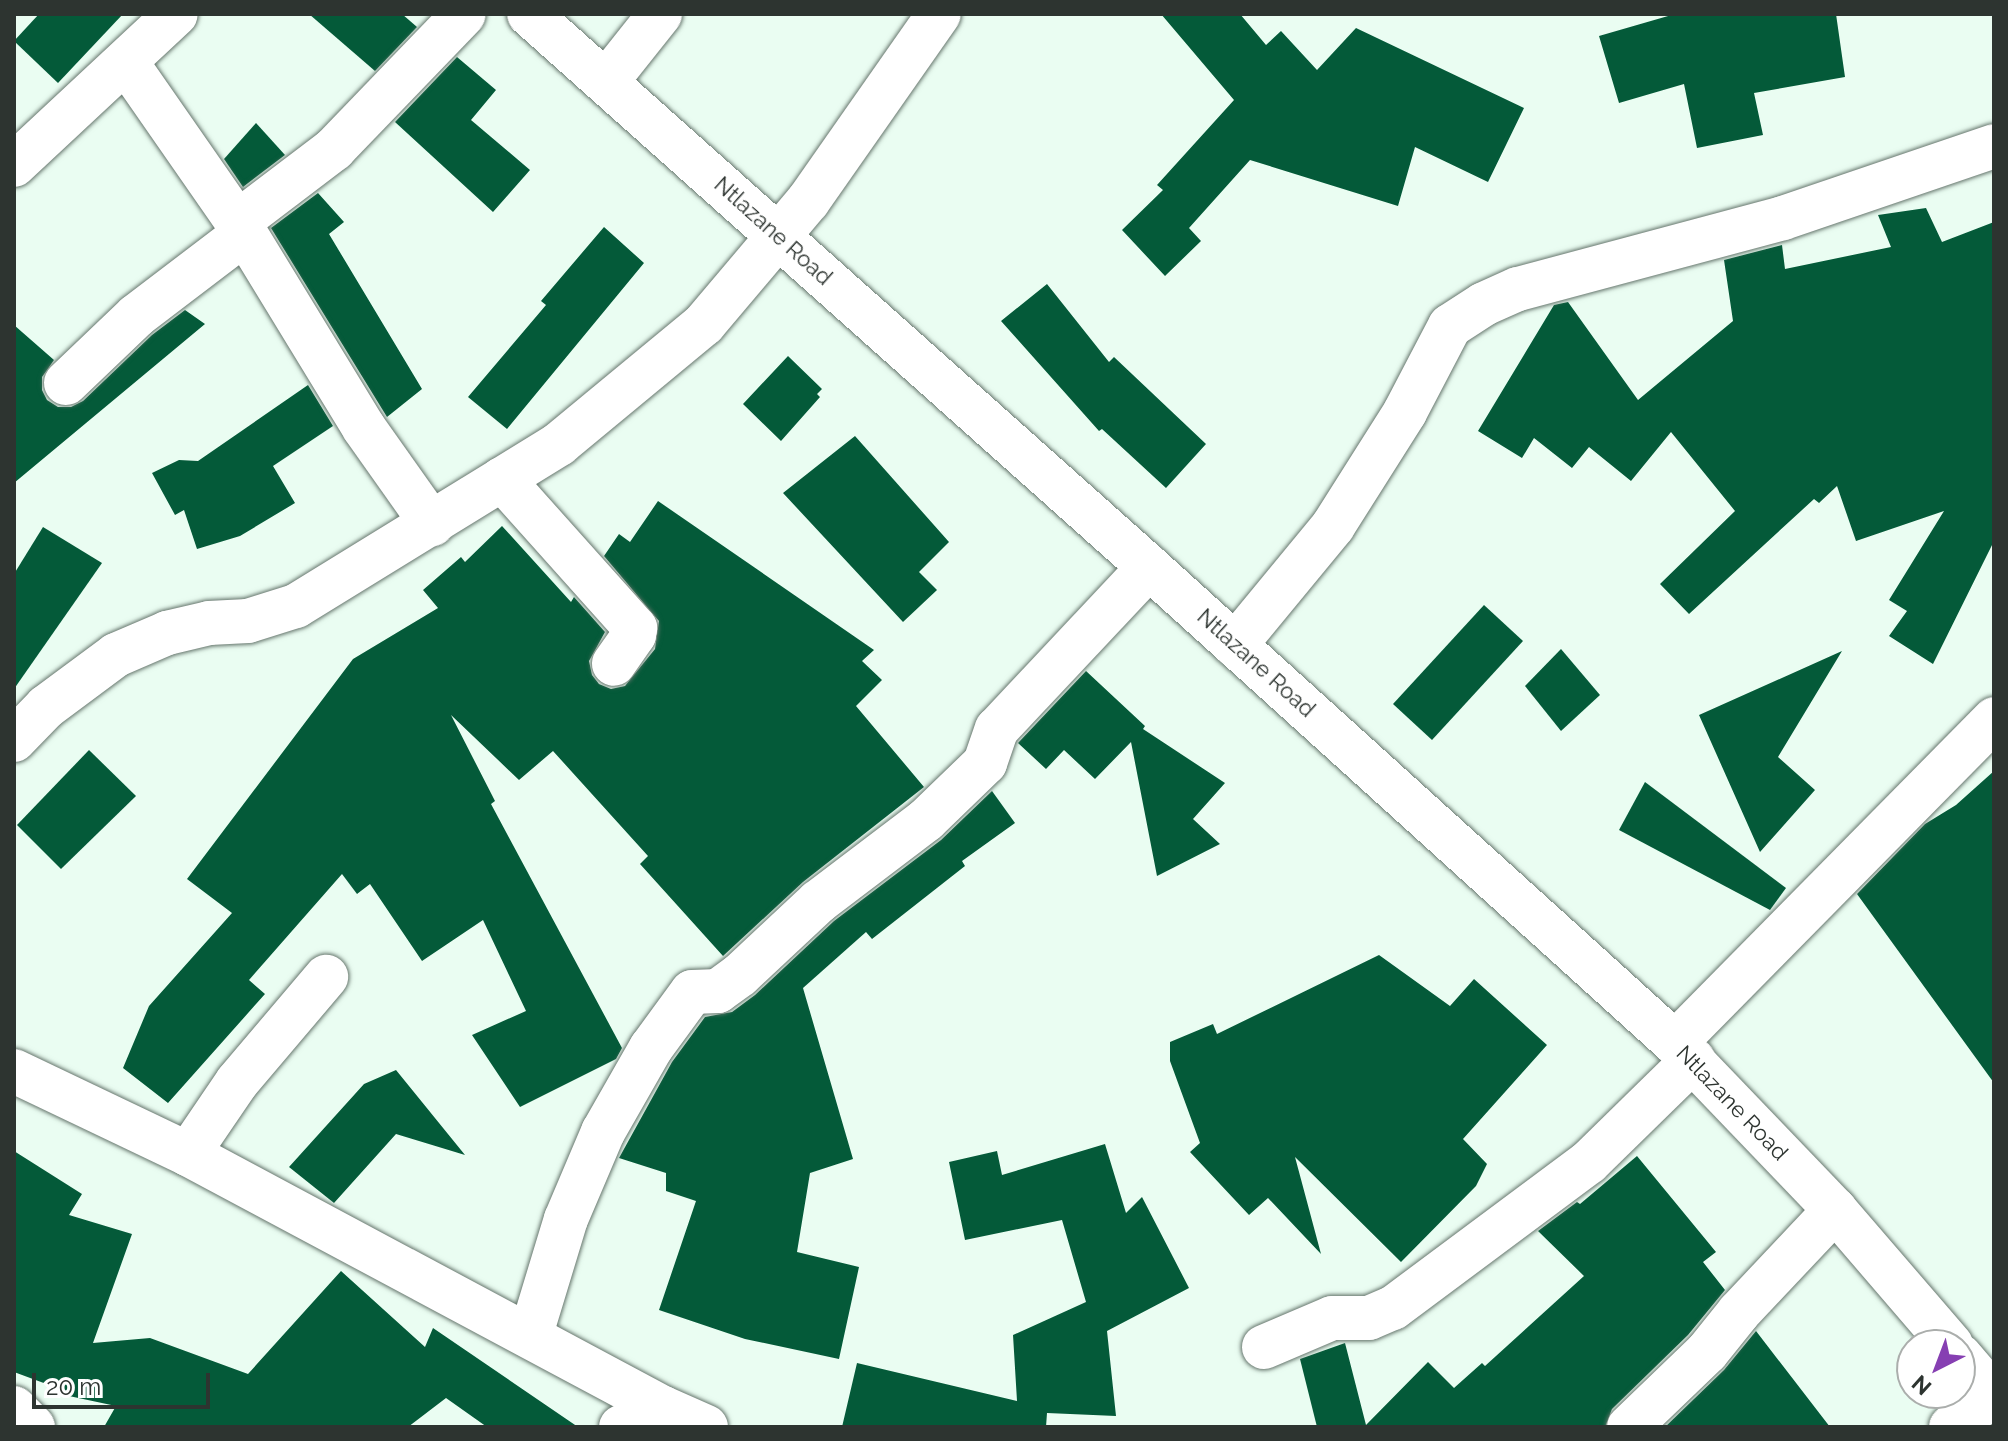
<!DOCTYPE html>
<html>
<head>
<meta charset="utf-8">
<style>
	body { margin:0 }
	#map { position:relative; width:2008px; height:1441px; overflow:hidden; background:#eafdf2; font-family:Raleway,sans-serif }
	div>[style] { position:absolute }
	.building>* { inset:0; background:#045a39 }
	.roads { filter:drop-shadow(0 0 2px #66766d) drop-shadow(0 0 2px #66766d) }
	.street>* { height:44px; margin:-22px; padding:0 22px; transform-origin:22px; border-radius:22px; background:#fff }
	.secondary>* { height:44px; margin:-22px; padding:0 22px; transform-origin:22px; border-radius:22px; background:#fff }
	span { translate:-50% -50%; white-space:nowrap; text-align:center; line-height:1.15; -webkit-text-stroke:8px #fff; paint-order:stroke }
	.street-label { font-size:22px; color:#2d3430 }
	.frame { position:absolute; inset:0; border:16px solid #2d3430; pointer-events:none }
	.north { position:absolute; left:1896px; top:1329px; width:80px; height:80px; box-sizing:border-box; background:#fff; border:2px solid #abaeac; border-radius:50%; rotate:222deg; font-size:22px; font-weight:700; line-height:32px; text-align:center; color:#2d3430 }
	.north::after { content:''; display:block; margin:auto; width:28px; height:36px; background:#863fb2; clip-path:polygon(50% 0,100% 100%,50% 72%,0 100%) }
	.scale { position:absolute; left:32px; top:1373px; width:178px; height:36px; box-sizing:border-box; border:4px solid #2d3430; border-top:0; padding-left:10px; font-size:24px; line-height:28px; white-space:nowrap; color:#2d3430; -webkit-text-stroke:6px #fff; paint-order:stroke }
</style>
</head>
<body>
<div id="map">
	<div class="building">
		<div style="clip-path:polygon(39px 14px,123px 14px,58px 83px,14px 41px)"></div>
		<div style="clip-path:polygon(309px 14px,402px 14px,417px 27px,375px 71px)"></div>
		<div style="clip-path:polygon(1161px 14px,1240px 14px,1266px 45px,1281px 31px,1317px 70px,1356px 28px,1524px 108px,1488px 182px,1415px 147px,1398px 206px,1250px 160px,1189px 228px,1201px 241px,1165px 276px,1122px 230px,1163px 190px,1157px 185px,1234px 100px)"></div>
		<div style="clip-path:polygon(1675px 14px,1836px 14px,1845px 77px,1754px 93px,1763px 135px,1697px 148px,1684px 84px,1619px 103px,1599px 36px)"></div>
		<div style="clip-path:polygon(457px 57px,496px 90px,471px 120px,530px 170px,493px 212px,395px 122px)"></div>
		<div style="clip-path:polygon(256px 123px,285px 155px,243px 187px,224px 159px)"></div>
		<div style="clip-path:polygon(318px 193px,344px 222px,329px 234px,422px 389px,387px 417px,271px 228px)"></div>
		<div style="clip-path:polygon(1926px 208px,1942px 242px,1994px 222px,1994px 541px,1933px 664px,1889px 636px,1907px 611px,1889px 600px,1944px 511px,1856px 541px,1837px 486px,1819px 503px,1814px 499px,1689px 614px,1660px 584px,1735px 511px,1671px 432px,1631px 481px,1589px 447px,1572px 468px,1534px 438px,1522px 458px,1478px 431px,1554px 305px,1568px 302px,1638px 400px,1733px 321px,1724px 260px,1782px 245px,1785px 269px,1891px 247px,1878px 215px)"></div>
		<div style="clip-path:polygon(604px 227px,644px 263px,507px 429px,468px 397px,546px 305px,541px 301px)"></div>
		<div style="clip-path:polygon(1047px 284px,1109px 362px,1114px 357px,1206px 444px,1166px 488px,1102px 429px,1099px 431px,1001px 321px)"></div>
		<div style="clip-path:polygon(185px 310px,205px 324px,14px 483px,14px 325px,54px 360px,42px 377px,42px 390px,47px 400px,58px 407px,71px 407px,83px 401px,152px 335px)"></div>
		<div style="clip-path:polygon(788px 356px,822px 389px,817px 394px,820px 397px,781px 441px,743px 404px)"></div>
		<div style="clip-path:polygon(308px 385px,333px 426px,273px 466px,295px 503px,240px 536px,197px 549px,184px 510px,175px 515px,152px 473px,179px 460px,198px 461px)"></div>
		<div style="clip-path:polygon(855px 436px,949px 542px,919px 572px,937px 590px,903px 622px,783px 493px)"></div>
		<div style="clip-path:polygon(658px 501px,874px 650px,862px 661px,882px 680px,856px 706px,924px 787px,803px 882px,723px 956px,640px 864px,648px 856px,553px 751px,519px 780px,451px 715px,495px 801px,491px 804px,622px 1048px,616px 1059px,520px 1107px,472px 1035px,526px 1011px,483px 920px,422px 961px,370px 884px,357px 894px,342px 874px,249px 980px,265px 994px,168px 1103px,123px 1068px,149px 1006px,232px 913px,187px 879px,353px 659px,438px 608px,423px 590px,461px 557px,465px 562px,502px 526px,571px 602px,574px 597px,605px 632px,589px 661px,592px 675px,599px 684px,611px 689px,625px 686px,655px 649px,659px 621px,604px 556px,619px 534px,630px 542px)"></div>
		<div style="clip-path:polygon(43px 527px,102px 563px,14px 689px,14px 574px)"></div>
		<div style="clip-path:polygon(1484px 605px,1523px 641px,1432px 740px,1393px 704px)"></div>
		<div style="clip-path:polygon(1561px 649px,1600px 695px,1561px 731px,1525px 686px)"></div>
		<div style="clip-path:polygon(1842px 651px,1778px 757px,1815px 790px,1760px 852px,1699px 715px)"></div>
		<div style="clip-path:polygon(1086px 671px,1145px 726px,1143px 729px,1225px 783px,1193px 819px,1220px 844px,1157px 876px,1131px 742px,1095px 779px,1064px 750px,1046px 769px,1018px 743px)"></div>
		<div style="clip-path:polygon(89px 750px,136px 796px,61px 869px,17px 825px)"></div>
		<div style="clip-path:polygon(1994px 771px,1994px 1083px,1857px 894px,1925px 824px,1956px 805px)"></div>
		<div style="clip-path:polygon(1645px 782px,1786px 888px,1770px 910px,1619px 830px)"></div>
		<div style="clip-path:polygon(992px 791px,1015px 823px,962px 861px,965px 866px,872px 939px,866px 932px,803px 988px,853px 1159px,810px 1173px,797px 1252px,859px 1267px,839px 1359px,745px 1339px,659px 1310px,696px 1201px,666px 1191px,666px 1173px,619px 1158px,672px 1062px,705px 1017px,732px 1012px,755px 995px,834px 921px,941px 840px)"></div>
		<div style="clip-path:polygon(1379px 955px,1450px 1006px,1474px 979px,1547px 1045px,1463px 1139px,1487px 1164px,1476px 1186px,1401px 1262px,1295px 1157px,1321px 1254px,1268px 1198px,1249px 1215px,1190px 1152px,1200px 1143px,1170px 1061px,1170px 1042px,1213px 1024px,1217px 1034px)"></div>
		<div style="clip-path:polygon(396px 1070px,465px 1155px,396px 1134px,334px 1203px,289px 1167px,364px 1084px)"></div>
		<div style="clip-path:polygon(1105px 1144px,1126px 1213px,1142px 1197px,1189px 1288px,1107px 1331px,1116px 1416px,1047px 1413px,1046px 1427px,842px 1427px,857px 1363px,1017px 1401px,1013px 1335px,1086px 1302px,1062px 1220px,965px 1240px,949px 1162px,997px 1151px,1002px 1175px)"></div>
		<div style="clip-path:polygon(14px 1151px,82px 1194px,69px 1215px,132px 1234px,93px 1343px,150px 1338px,248px 1374px,341px 1271px,425px 1347px,433px 1328px,578px 1427px,487px 1427px,446px 1398px,408px 1427px,104px 1427px,116px 1406px,69px 1396px,68px 1392px,14px 1372px)"></div>
		<div style="clip-path:polygon(1637px 1156px,1716px 1252px,1703px 1262px,1725px 1290px,1688px 1335px,1612px 1409px,1605px 1427px,1317px 1427px,1300px 1359px,1345px 1343px,1366px 1425px,1428px 1362px,1454px 1388px,1482px 1363px,1485px 1366px,1584px 1276px,1538px 1231px,1577px 1202px,1580px 1204px)"></div>
		<div style="clip-path:polygon(1756px 1331px,1830px 1427px,1665px 1427px,1724px 1370px)"></div>
	</div>
	<div class="roads">
		<div class="street">
			<div style="left:126px;top:62px;width:208px;rotate:55.2deg"></div>
			<div style="left:245px;top:233px;width:228px;rotate:58.6deg"></div>
			<div style="left:364px;top:428px;width:118px;rotate:54.7deg"></div>
			<div style="left:606px;top:82px;width:87px;rotate:-51.5deg"></div>
			<div style="left:14px;top:165px;width:221px;rotate:-43deg"></div>
			<div style="left:238px;top:222px;width:121px;rotate:-37.2deg"></div>
			<div style="left:334px;top:149px;width:187px;rotate:-46.1deg"></div>
			<div style="left:66px;top:383px;width:97px;rotate:-43.7deg"></div>
			<div style="left:136px;top:316px;width:137px;rotate:-37.3deg"></div>
			<div style="left:502px;top:479px;width:200px;rotate:48.2deg"></div>
			<div style="left:635px;top:628px;width:7px;rotate:98deg"></div>
			<div style="left:634px;top:635px;width:35px;rotate:125deg"></div>
			<div style="left:1235px;top:645px;width:154px;rotate:-50.5deg"></div>
			<div style="left:1333px;top:526px;width:135px;rotate:-57.7deg"></div>
			<div style="left:1405px;top:412px;width:97px;rotate:-62.4deg"></div>
			<div style="left:1450px;top:326px;width:40px;rotate:-32.9deg"></div>
			<div style="left:1484px;top:304px;width:37px;rotate:-24deg"></div>
			<div style="left:1518px;top:289px;width:274px;rotate:-15deg"></div>
			<div style="left:1783px;top:218px;width:223px;rotate:-18.8deg"></div>
			<div style="left:14px;top:740px;width:46px;rotate:-45.9deg"></div>
			<div style="left:46px;top:707px;width:87px;rotate:-36.6deg"></div>
			<div style="left:116px;top:655px;width:56px;rotate:-23.3deg"></div>
			<div style="left:167px;top:633px;width:43px;rotate:-13.4deg"></div>
			<div style="left:209px;top:623px;width:39px;rotate:-3deg"></div>
			<div style="left:248px;top:621px;width:50px;rotate:-17.4deg"></div>
			<div style="left:296px;top:606px;width:309px;rotate:-31.6deg"></div>
			<div style="left:559px;top:444px;width:188px;rotate:-39.6deg"></div>
			<div style="left:704px;top:324px;width:161px;rotate:-49.8deg"></div>
			<div style="left:808px;top:201px;width:228px;rotate:-55deg"></div>
			<div style="left:1675px;top:1043px;width:455px;rotate:-45.4deg"></div>
			<div style="left:14px;top:1071px;width:193px;rotate:25.5deg"></div>
			<div style="left:188px;top:1154px;width:539px;rotate:28.14deg"></div>
			<div style="left:663px;top:1408px;width:47px;rotate:23.8deg"></div>
			<div style="left:188px;top:1154px;width:87px;rotate:-55.8deg"></div>
			<div style="left:237px;top:1082px;width:138px;rotate:-49.7deg"></div>
			<div style="left:531px;top:1334px;width:120px;rotate:-73.1deg"></div>
			<div style="left:566px;top:1219px;width:95px;rotate:-67deg"></div>
			<div style="left:603px;top:1132px;width:97px;rotate:-60.3deg"></div>
			<div style="left:651px;top:1048px;width:69px;rotate:-53.8deg"></div>
			<div style="left:692px;top:992px;width:26px;rotate:-2deg"></div>
			<div style="left:718px;top:991px;width:27px;rotate:-36deg"></div>
			<div style="left:740px;top:975px;width:107px;rotate:-43.1deg"></div>
			<div style="left:818px;top:902px;width:136px;rotate:-37.2deg"></div>
			<div style="left:926px;top:820px;width:82px;rotate:-44deg"></div>
			<div style="left:985px;top:763px;width:36px;rotate:-71deg"></div>
			<div style="left:997px;top:729px;width:222px;rotate:-46.8deg"></div>
			<div style="left:1264px;top:1347px;width:74px;rotate:-23.1deg"></div>
			<div style="left:1332px;top:1318px;width:37px"></div>
			<div style="left:1369px;top:1318px;width:26px;rotate:-23deg"></div>
			<div style="left:1393px;top:1308px;width:244px;rotate:-36.7deg"></div>
			<div style="left:1589px;top:1162px;width:146px;rotate:-44.4deg"></div>
			<div style="left:14px;top:1408px;width:27px;rotate:45deg"></div>
			<div style="left:621px;top:1427px;width:46px;rotate:-24.3deg"></div>
			<div style="left:1629px;top:1427px;width:108px;rotate:-43.9deg"></div>
			<div style="left:1707px;top:1352px;width:51px;rotate:-51.3deg"></div>
			<div style="left:1739px;top:1312px;width:140px;rotate:-46.7deg"></div>
			<div style="left:1951px;top:1427px;width:54px;rotate:-36.7deg"></div>
		</div>
		<div class="secondary">
			<div style="left:529px;top:14px;width:831px;rotate:41.73deg"></div>
			<div style="left:1149px;top:567px;width:709px;rotate:42.14deg"></div>
			<div style="left:1675px;top:1043px;width:231px;rotate:46.2deg"></div>
			<div style="left:1835px;top:1210px;width:178px;rotate:49.3deg"></div>
			<div style="left:1960px;top:1356px;width:52px;rotate:49.6deg"></div>
		</div>
	</div>
	<div class="street-label">
		<span style="left:773px;top:231px;rotate:42deg">Ntlazane Road</span>
		<span style="left:1256px;top:663px;rotate:42deg">Ntlazane Road</span>
		<span style="left:1732px;top:1103px;rotate:46deg">Ntlazane Road</span>
	</div>
	<div class="frame"></div>
	<div class="north">N</div>
	<div class="scale">20 m</div>
</div>
</body>
</html>
